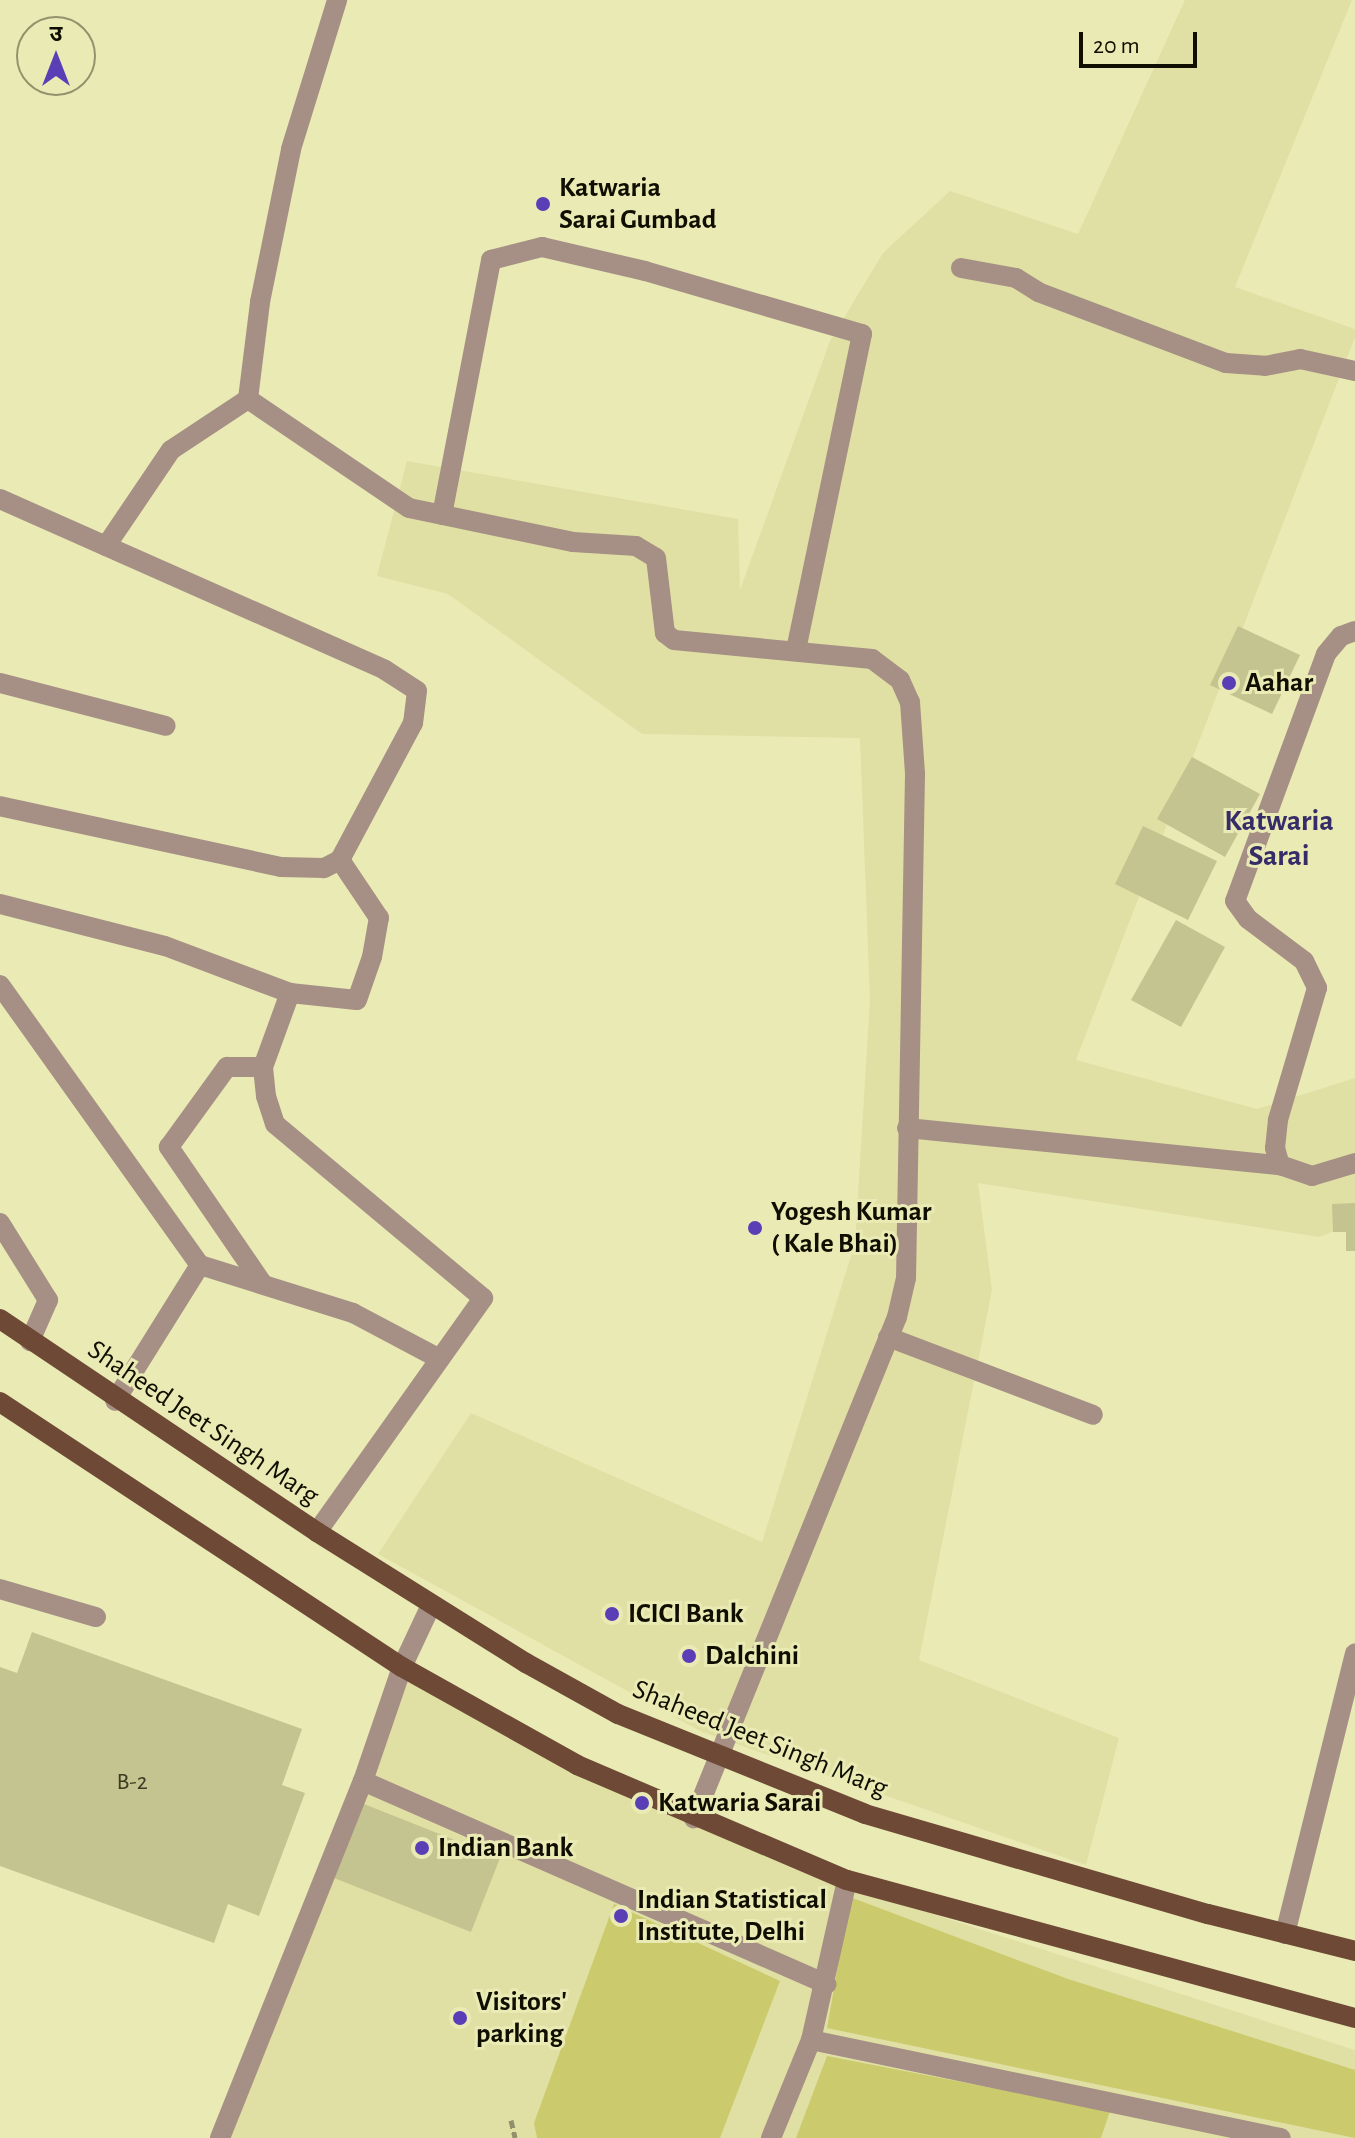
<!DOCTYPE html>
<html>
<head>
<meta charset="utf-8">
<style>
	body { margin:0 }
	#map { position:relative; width:1355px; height:2138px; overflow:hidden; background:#eaeab5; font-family:"Alegreya Sans","Noto Sans Devanagari",sans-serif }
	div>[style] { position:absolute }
	.built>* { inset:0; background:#e0e0a4 }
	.green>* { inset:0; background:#cbca6c }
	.building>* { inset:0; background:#c3c48f }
	.path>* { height:5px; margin-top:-2.5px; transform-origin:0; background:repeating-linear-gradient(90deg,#90906b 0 8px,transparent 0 12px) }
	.minor>* { height:20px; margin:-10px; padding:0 10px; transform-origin:10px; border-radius:10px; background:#a69085 }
	.major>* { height:20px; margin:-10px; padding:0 10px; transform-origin:10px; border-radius:10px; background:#6e4936 }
	.dots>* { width:22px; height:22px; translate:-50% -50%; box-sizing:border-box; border:4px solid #eaeab5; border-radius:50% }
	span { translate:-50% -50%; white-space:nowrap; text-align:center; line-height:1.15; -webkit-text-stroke:6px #eaeab5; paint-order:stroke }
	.number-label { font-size:24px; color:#3c3c24 }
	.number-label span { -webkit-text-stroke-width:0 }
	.poi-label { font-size:28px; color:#0f0e00; font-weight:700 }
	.left { translate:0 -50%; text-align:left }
	.street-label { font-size:28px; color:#0f0e00 }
	.neighbourhood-label { font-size:30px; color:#362c67; font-weight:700 }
	.north { position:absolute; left:16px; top:16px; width:80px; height:80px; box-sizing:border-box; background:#eaeab5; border:2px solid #92926d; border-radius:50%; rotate:0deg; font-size:22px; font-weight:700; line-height:32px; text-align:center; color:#0f0e00 }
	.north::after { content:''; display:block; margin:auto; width:28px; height:36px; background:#5a3eb6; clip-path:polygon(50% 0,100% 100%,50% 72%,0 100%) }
	.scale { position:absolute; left:1079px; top:32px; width:118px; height:36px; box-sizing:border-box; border:4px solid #0f0e00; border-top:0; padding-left:10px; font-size:24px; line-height:28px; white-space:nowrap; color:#0f0e00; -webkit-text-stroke:6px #eaeab5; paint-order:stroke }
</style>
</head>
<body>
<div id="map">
	<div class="built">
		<div style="clip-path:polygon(1185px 0,1352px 0,1235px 287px,1355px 329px,1355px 337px,1076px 1060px,1257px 1109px,1355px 1078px,1355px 1223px,1319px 1237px,978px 1183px,992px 1290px,919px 1660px,1119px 1738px,1086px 1865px,702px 1732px,378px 1554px,471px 1413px,762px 1542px,855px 1243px,870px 1000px,860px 738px,642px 734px,448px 594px,377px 576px,407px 461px,738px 519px,740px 590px,830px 341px,883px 253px,950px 191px,1078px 234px)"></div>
		<div style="clip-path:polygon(402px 1672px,846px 1886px,1355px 2050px,1355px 2138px,224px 2138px)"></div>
	</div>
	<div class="green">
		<div style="clip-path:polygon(850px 1897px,1068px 1979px,1355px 2070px,1355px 2138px,827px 2028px)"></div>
		<div style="clip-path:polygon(614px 1904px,780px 1981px,720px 2138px,537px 2138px,534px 2123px)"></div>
		<div style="clip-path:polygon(827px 2056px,1110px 2111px,1101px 2138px,796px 2138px)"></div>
	</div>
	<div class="building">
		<div style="clip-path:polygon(1238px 626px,1300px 655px,1272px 714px,1210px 685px)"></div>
		<div style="clip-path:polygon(1192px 757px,1260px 794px,1225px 857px,1157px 819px)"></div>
		<div style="clip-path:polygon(1143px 826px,1217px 861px,1188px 920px,1115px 884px)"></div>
		<div style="clip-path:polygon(1176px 920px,1225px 947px,1181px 1027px,1131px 1000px)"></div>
		<div style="clip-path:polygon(1355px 1203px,1355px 1251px,1346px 1251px,1346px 1232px,1333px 1232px,1332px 1204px)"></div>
		<div style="clip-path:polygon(32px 1632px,302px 1729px,282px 1785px,305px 1793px,259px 1916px,228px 1904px,214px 1943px,0 1866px,0 1667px,17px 1673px)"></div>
		<div style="clip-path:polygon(364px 1804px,500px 1858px,471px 1932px,334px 1878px)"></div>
	</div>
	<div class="path">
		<div style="left:511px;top:2120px;width:18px;rotate:77deg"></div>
	</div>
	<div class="minor">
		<div style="left:961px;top:268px;width:56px;rotate:10.3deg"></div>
		<div style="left:1016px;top:278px;width:26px;rotate:32deg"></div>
		<div style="left:1038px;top:292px;width:201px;rotate:20.7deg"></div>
		<div style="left:1226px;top:363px;width:39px;rotate:4deg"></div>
		<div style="left:1265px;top:366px;width:36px;rotate:-11deg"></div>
		<div style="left:1300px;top:359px;width:56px;rotate:12.3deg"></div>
		<div style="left:248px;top:399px;width:98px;rotate:-82.9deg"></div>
		<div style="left:260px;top:302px;width:156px;rotate:-78.5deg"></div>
		<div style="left:291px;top:149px;width:156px;rotate:-72.8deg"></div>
		<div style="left:0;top:499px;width:421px;rotate:23.9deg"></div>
		<div style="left:385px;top:670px;width:38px;rotate:33deg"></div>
		<div style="left:417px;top:691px;width:32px;rotate:97deg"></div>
		<div style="left:413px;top:723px;width:155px;rotate:118.1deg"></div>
		<div style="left:340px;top:860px;width:18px;rotate:153deg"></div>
		<div style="left:324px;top:868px;width:43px;rotate:-178.7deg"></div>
		<div style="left:281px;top:867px;width:288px;rotate:-167.8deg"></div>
		<div style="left:442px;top:515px;width:260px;rotate:-79.1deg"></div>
		<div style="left:491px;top:260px;width:53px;rotate:-14.3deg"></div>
		<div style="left:542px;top:247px;width:106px;rotate:13.1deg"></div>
		<div style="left:645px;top:271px;width:226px;rotate:16.2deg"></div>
		<div style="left:862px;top:334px;width:322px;rotate:101.8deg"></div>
		<div style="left:106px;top:546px;width:116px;rotate:-55.9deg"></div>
		<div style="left:171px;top:450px;width:92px;rotate:-33.5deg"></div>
		<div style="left:248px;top:399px;width:194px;rotate:34.1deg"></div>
		<div style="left:409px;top:508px;width:167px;rotate:11.7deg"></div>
		<div style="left:573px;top:542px;width:63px;rotate:3.6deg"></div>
		<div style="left:636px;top:546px;width:23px;rotate:31deg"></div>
		<div style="left:656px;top:558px;width:76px;rotate:83.2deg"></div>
		<div style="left:665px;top:633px;width:11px;rotate:38deg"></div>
		<div style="left:674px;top:640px;width:199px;rotate:5.5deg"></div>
		<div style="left:872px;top:659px;width:35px;rotate:37deg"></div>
		<div style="left:900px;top:680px;width:24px;rotate:66deg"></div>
		<div style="left:910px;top:702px;width:72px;rotate:86deg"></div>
		<div style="left:915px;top:774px;width:504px;rotate:91.02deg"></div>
		<div style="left:906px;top:1278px;width:40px;rotate:103deg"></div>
		<div style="left:897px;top:1317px;width:541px;rotate:112.06deg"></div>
		<div style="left:1355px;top:631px;width:15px;rotate:160deg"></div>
		<div style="left:1341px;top:636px;width:23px;rotate:130deg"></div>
		<div style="left:1326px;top:654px;width:263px;rotate:110.2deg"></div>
		<div style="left:1235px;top:901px;width:22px;rotate:54deg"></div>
		<div style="left:1248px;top:919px;width:70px;rotate:36.9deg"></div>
		<div style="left:1304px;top:961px;width:30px;rotate:64deg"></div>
		<div style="left:1317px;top:988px;width:138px;rotate:106.5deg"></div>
		<div style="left:1278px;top:1120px;width:28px;rotate:96deg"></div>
		<div style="left:1275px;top:1148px;width:18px;rotate:74deg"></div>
		<div style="left:1280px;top:1165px;width:34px;rotate:19deg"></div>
		<div style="left:1312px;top:1176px;width:45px;rotate:-16.8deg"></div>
		<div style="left:0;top:683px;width:171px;rotate:14.5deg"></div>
		<div style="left:0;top:904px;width:170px;rotate:14.3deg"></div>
		<div style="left:165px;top:946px;width:134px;rotate:20.6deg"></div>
		<div style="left:0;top:985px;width:344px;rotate:54.5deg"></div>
		<div style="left:200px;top:1265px;width:160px;rotate:122deg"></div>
		<div style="left:907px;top:1128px;width:375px;rotate:5.7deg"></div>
		<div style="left:0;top:1223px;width:91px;rotate:58.1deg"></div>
		<div style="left:48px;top:1300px;width:45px;rotate:113.7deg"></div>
		<div style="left:200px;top:1265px;width:160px;rotate:17.4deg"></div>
		<div style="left:353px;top:1313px;width:98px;rotate:27.9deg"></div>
		<div style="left:262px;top:1283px;width:165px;rotate:-124.4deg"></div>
		<div style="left:169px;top:1147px;width:99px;rotate:-54.1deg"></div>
		<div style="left:227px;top:1067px;width:36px"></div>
		<div style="left:888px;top:1337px;width:219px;rotate:20.8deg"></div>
		<div style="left:317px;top:1532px;width:287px;rotate:-54.6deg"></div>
		<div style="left:483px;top:1298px;width:271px;rotate:-140.1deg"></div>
		<div style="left:275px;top:1124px;width:29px;rotate:-108deg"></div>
		<div style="left:266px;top:1096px;width:29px;rotate:-96deg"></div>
		<div style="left:263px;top:1067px;width:79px;rotate:-70deg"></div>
		<div style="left:290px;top:993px;width:67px;rotate:6deg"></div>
		<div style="left:357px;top:1000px;width:46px;rotate:-70.8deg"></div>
		<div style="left:372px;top:957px;width:40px;rotate:-80deg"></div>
		<div style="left:379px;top:918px;width:70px;rotate:-123.9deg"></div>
		<div style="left:0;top:1589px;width:100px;rotate:16.3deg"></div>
		<div style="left:363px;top:1781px;width:506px;rotate:23.67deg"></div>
		<div style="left:1285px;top:1934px;width:289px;rotate:-76deg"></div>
		<div style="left:811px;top:2040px;width:480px;rotate:11.8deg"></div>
		<div style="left:220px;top:2138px;width:385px;rotate:-68.2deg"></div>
		<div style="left:363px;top:1781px;width:120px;rotate:-71.1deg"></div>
		<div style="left:402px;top:1667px;width:68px;rotate:-64.9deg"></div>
		<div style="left:771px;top:2138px;width:106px;rotate:-67.8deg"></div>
		<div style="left:811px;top:2040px;width:164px;rotate:-77.3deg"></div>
	</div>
	<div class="major">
		<div style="left:0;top:1319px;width:382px;rotate:33.9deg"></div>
		<div style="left:317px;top:1532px;width:247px;rotate:32.1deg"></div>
		<div style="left:526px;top:1663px;width:105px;rotate:29deg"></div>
		<div style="left:618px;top:1714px;width:266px;rotate:22deg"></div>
		<div style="left:865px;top:1814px;width:357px;rotate:16.3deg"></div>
		<div style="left:1208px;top:1914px;width:152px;rotate:14.1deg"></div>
		<div style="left:0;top:1402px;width:481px;rotate:33.4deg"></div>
		<div style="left:402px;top:1667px;width:201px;rotate:29.2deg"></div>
		<div style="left:577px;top:1765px;width:293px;rotate:23.1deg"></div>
		<div style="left:847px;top:1880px;width:526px;rotate:15.2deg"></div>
	</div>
	<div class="dots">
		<div style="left:543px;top:204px;background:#5a3eb6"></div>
		<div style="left:1229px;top:683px;background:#5a3eb6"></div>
		<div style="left:755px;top:1228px;background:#5a3eb6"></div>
		<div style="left:612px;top:1614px;background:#5a3eb6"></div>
		<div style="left:689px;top:1656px;background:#5a3eb6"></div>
		<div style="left:642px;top:1803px;background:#5a3eb6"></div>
		<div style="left:422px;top:1848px;background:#5a3eb6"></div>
		<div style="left:621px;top:1916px;background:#5a3eb6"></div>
		<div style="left:460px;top:2018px;background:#5a3eb6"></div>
	</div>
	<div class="number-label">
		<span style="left:132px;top:1783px">B-2</span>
	</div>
	<div class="poi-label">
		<span class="left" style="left:559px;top:204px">Katwaria<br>Sarai Gumbad</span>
		<span class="left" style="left:1245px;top:683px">Aahar</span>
		<span class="left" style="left:771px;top:1228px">Yogesh Kumar<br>( Kale Bhai)</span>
		<span class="left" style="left:628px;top:1614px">ICICI Bank</span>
		<span class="left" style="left:705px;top:1656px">Dalchini</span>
		<span class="left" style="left:658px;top:1803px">Katwaria Sarai</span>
		<span class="left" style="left:438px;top:1848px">Indian Bank</span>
		<span class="left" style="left:637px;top:1916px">Indian Statistical<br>Institute, Delhi</span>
		<span class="left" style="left:476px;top:2018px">Visitors'<br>parking</span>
	</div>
	<div class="street-label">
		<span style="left:203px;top:1423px;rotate:34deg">Shaheed Jeet Singh Marg</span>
		<span style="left:760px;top:1739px;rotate:22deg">Shaheed Jeet Singh Marg</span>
	</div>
	<div class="neighbourhood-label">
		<span style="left:1279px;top:838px">Katwaria<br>Sarai</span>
	</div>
	<div class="north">उ</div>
	<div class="scale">20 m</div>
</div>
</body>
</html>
